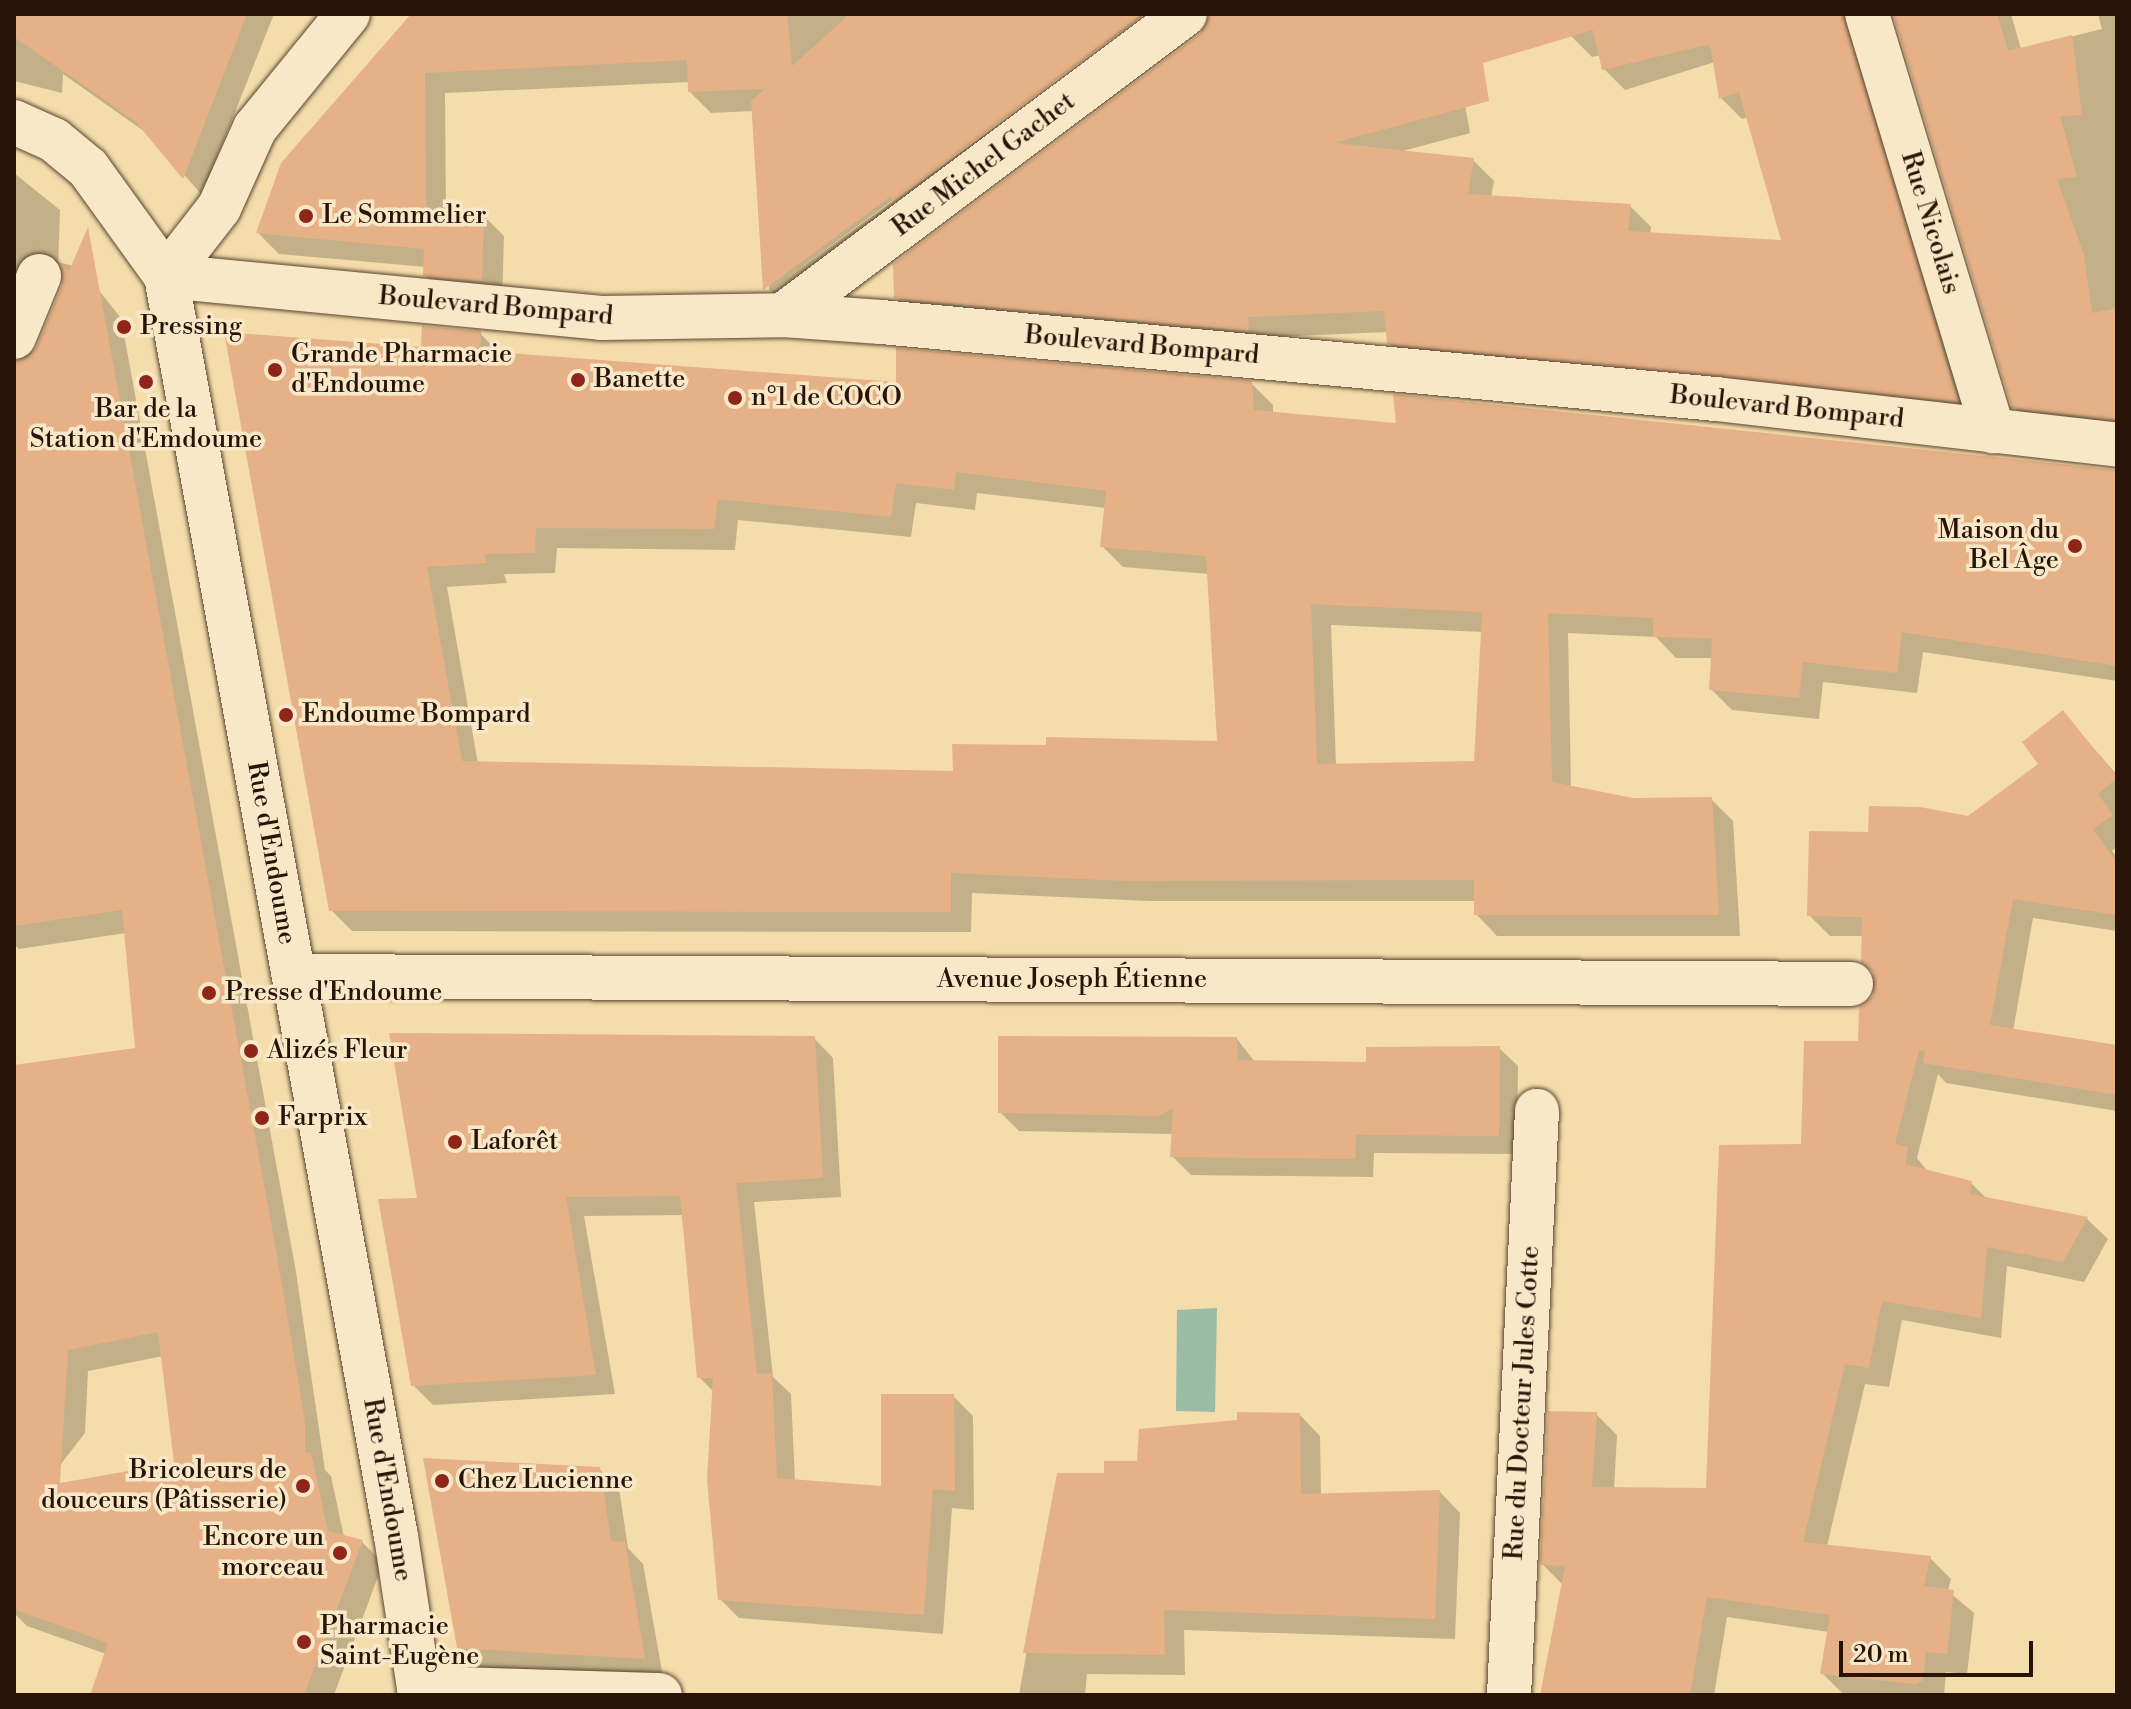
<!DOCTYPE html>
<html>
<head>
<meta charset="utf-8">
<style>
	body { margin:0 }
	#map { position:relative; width:2131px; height:1709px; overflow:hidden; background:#f5dcab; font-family:"Libre Bodoni",serif }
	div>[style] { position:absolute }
	.water>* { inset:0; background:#9cbca8 }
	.shadow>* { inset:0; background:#0003 }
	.building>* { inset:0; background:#e7b188 }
	.roads { filter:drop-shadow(0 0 2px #5a4530) drop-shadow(0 0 2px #5a4530) }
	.minor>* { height:44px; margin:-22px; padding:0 22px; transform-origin:22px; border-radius:22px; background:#f8e8c8 }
	.tertiary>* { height:44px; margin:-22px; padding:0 22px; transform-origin:22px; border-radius:22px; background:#f8e8c8 }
	.dots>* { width:22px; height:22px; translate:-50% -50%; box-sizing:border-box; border:4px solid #f8e8c8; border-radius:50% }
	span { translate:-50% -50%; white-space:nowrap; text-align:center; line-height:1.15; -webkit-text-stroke:7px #f8e8c8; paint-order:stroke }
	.street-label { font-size:26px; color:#271307 }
	.poi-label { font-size:26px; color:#271307 }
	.left { translate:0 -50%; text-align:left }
	.right { translate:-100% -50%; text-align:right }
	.frame { position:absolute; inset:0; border:16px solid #271307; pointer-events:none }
	.scale { position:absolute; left:1839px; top:1641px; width:194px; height:36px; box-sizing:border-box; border:4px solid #271307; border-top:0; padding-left:10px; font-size:24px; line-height:28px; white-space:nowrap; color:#271307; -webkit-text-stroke:6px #f8e8c8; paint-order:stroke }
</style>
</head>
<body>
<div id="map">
	<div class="water">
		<div style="clip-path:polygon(1217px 1308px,1215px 1412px,1176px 1411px,1177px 1310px)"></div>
	</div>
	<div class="shadow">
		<div style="clip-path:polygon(14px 14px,274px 14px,202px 195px,148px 134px,63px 74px,62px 93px,14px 81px)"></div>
		<div style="clip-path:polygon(415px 14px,1145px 14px,784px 280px,1152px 14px,789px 310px,769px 289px,754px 111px,711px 113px,690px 92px,690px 82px,445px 93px,446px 214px,483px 215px,504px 236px,502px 302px,447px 296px,425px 275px,426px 267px,279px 254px,258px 233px)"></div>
		<div style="clip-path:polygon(1209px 14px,1449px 14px,1470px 133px,1399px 152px,1473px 160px,1494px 181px,1491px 198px,1630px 206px,1651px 227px,1650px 235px,1784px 242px,1748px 117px,1742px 119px,1721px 98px,1715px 62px,1625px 90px,1604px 69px,1601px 55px,1592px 57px,1571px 36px,1565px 14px,1882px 14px,1978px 422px,1410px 364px,1389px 343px,1388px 332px,1268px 337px,917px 318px,896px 297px,1202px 35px,1210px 24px)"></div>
		<div style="clip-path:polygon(1895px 14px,2011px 14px,2021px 49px,2102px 29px,2098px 14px,2117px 14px,2117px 438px,2035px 428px,2014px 407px)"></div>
		<div style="clip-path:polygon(14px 173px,60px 210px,58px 272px,14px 342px)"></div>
		<div style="clip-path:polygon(61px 263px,80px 267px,121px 318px,296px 1272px,325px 1470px,331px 1476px,344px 1537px,362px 1542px,383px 1563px,334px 1695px,92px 1695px,106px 1654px,27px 1626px,14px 1613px,14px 1580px,176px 1465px,163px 1356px,88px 1371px,85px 1433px,18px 1519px,14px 1515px,14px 1067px,137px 1049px,126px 933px,19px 949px,14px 944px,14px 363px,38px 348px,64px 285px)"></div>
		<div style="clip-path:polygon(evenodd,480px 333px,500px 354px,898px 385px,1251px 383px,1273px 405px,1273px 414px,1398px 425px,1395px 397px,2117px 471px,2117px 681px,1923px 652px,1917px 693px,1823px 682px,1819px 719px,1732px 710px,1711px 689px,1713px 658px,1676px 658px,1656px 637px,1568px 633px,1571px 788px,1633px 800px,1711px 799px,1733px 821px,1740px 936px,1497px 936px,1476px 914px,1476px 901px,1150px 901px,972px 893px,971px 932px,352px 931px,331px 910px,423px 349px,480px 333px,977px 493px,1106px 508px,1102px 546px,1123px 567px,1210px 574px,1219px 743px,955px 773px,478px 764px,447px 587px,507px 583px,504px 574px,555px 573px,557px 548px,735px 550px,738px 520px,911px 537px,916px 503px,975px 510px,977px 493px,480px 333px,1331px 625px,1483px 632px,1476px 763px,1336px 765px,1331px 625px)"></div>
		<div style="clip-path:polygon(2063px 713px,2117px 775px,2117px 847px,2112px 851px,2117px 857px,2117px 931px,2033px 918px,2013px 1031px,2117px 1047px,2117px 1111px,1946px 1083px,1938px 1074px,1917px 1158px,1928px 1172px,1971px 1183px,1987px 1199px,2087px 1219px,2108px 1239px,2084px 1282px,2007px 1266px,2001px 1338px,1902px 1320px,1889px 1387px,1865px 1384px,1827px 1546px,1930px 1558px,1951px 1579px,1948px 1591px,1974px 1613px,1967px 1674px,1946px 1672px,1944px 1695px,1843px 1694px,1822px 1673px,1829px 1632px,1727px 1617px,1714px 1695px,1542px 1695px,1563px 1585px,1542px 1564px,1596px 1414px,1617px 1435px,1614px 1489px,1708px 1490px,1803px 1146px,1860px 1043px,1875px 997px,1875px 973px,1864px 936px,1830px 936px,1809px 915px,1870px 834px,1969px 818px,2041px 764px)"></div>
		<div style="clip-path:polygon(814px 1038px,833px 1058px,841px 1197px,754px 1202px,773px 1377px,791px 1394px,795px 1481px,883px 1488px,953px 1396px,973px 1416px,974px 1510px,952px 1508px,943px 1634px,739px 1618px,720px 1599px,714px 1392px,699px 1377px,684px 1215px,584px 1216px,615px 1394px,433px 1405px,413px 1385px,420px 1200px)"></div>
		<div style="clip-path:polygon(1237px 1039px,1255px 1062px,1367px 1064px,1499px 1048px,1518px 1066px,1517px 1154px,1374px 1153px,1373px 1177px,1191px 1175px,1172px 1156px,1174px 1134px,1019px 1131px,1000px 1112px)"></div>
		<div style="clip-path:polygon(1300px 1415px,1320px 1436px,1321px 1496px,1440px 1492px,1460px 1513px,1455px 1639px,1184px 1630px,1185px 1675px,1087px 1674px,1085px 1695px,1019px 1695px,1058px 1475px,1106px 1475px)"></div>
		<div style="clip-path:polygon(426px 1460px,599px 1469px,619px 1488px,628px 1548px,643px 1564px,663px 1677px,481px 1683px,461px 1663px)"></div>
	</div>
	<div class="building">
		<div style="clip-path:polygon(14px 14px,247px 14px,183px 179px,135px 121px,14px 37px)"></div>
		<div style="clip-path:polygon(411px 14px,787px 14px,792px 66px,850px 14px,1143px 14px,892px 202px,891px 196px,763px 290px,751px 101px,765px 89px,688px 92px,687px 60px,425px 73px,426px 212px,484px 213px,482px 281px,423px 276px,424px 249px,256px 233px,281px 163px)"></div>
		<div style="clip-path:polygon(evenodd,1210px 14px,1843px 14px,1958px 402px,1387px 344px,1384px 311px,1248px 317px,1249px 331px,894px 298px,893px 264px,1200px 34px,1210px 14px,1593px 30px,1602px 70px,1710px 44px,1719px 99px,1739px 92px,1781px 240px,1628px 231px,1631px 204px,1468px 194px,1474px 158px,1333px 143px,1489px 101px,1483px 63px,1593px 30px)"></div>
		<div style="clip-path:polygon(1893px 14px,1997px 14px,2008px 51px,2072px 35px,2082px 115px,2060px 116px,2077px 177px,2057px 179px,2084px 255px,2092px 313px,2117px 308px,2117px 420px,2012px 408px)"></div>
		<div style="clip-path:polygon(evenodd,88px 227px,276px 1250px,305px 1421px,305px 1452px,311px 1453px,328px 1531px,363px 1540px,304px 1695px,90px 1695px,108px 1643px,14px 1609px,14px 1065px,135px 1048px,122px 910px,14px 926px,14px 361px,29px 357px,37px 346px,62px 285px,59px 261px,69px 271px,88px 227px,158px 1332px,174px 1463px,60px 1483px,68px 1350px,158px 1332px)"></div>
		<div style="clip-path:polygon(evenodd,422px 326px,481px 331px,480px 351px,896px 382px,896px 348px,1252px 381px,1254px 410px,1396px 423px,1393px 394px,2117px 470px,2117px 666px,1902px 632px,1897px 673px,1803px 662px,1799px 698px,1709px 690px,1712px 638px,1653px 637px,1653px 618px,1548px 613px,1552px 782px,1633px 798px,1712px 797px,1719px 915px,1474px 915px,1474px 880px,1128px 881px,951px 873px,951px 912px,329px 911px,224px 332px,421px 347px,422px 326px,956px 472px,1106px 491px,1100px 547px,1206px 556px,1217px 741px,1046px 737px,1046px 745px,952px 744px,953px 771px,462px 761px,427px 567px,487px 563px,484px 554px,535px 553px,536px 528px,714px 529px,718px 499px,891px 517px,896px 483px,954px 490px,956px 472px,422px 326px,1311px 604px,1482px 612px,1474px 761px,1317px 764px,1311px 604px)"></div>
		<div style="clip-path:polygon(2063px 710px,2117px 778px,2098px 794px,2113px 815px,2093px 829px,2117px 863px,2117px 915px,2013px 899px,1990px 1025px,2117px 1045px,2117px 1095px,1923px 1063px,1925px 1051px,1919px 1050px,1895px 1144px,1908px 1147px,1905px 1164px,1972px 1181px,1970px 1194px,2088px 1217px,2063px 1262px,1987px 1247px,1981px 1318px,1882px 1301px,1869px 1368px,1845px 1364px,1803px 1542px,1931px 1556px,1924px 1586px,1954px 1590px,1947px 1654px,1926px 1652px,1923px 1680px,1916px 1684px,1820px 1674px,1830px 1615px,1707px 1597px,1690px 1695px,1540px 1695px,1565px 1566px,1540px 1565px,1548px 1411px,1597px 1412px,1592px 1487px,1706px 1488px,1719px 1145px,1801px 1144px,1804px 1041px,1858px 1041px,1859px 1007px,1873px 996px,1873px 972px,1861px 962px,1862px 917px,1807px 916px,1809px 831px,1868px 832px,1869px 806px,1920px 807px,1968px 816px,2038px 764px,2022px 742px)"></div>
		<div style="clip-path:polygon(389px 1033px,815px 1036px,823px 1178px,736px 1183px,757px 1374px,772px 1373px,777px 1478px,881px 1486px,881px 1394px,954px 1394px,955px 1491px,933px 1489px,924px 1615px,718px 1600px,707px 1479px,713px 1378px,697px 1378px,680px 1196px,566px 1197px,596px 1375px,411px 1386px,378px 1199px,417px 1198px)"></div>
		<div style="clip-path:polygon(998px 1036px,1237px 1037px,1238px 1060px,1366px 1062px,1366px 1047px,1500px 1046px,1499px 1136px,1356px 1135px,1355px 1159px,1170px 1157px,1173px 1108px,1159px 1116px,998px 1113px)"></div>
		<div style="clip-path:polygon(1237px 1412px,1300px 1413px,1301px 1494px,1440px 1490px,1435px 1619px,1164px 1610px,1165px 1655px,1023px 1653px,1057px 1473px,1104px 1473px,1104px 1461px,1137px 1461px,1139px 1429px,1237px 1420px)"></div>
		<div style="clip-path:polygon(423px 1458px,600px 1467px,611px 1541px,625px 1542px,645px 1659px,457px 1648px)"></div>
	</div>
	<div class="roads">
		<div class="minor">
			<div style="left:1867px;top:14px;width:436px;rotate:73.2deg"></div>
			<div style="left:166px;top:276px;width:437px;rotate:5.5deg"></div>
			<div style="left:601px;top:318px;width:182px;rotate:-0.9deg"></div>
			<div style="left:783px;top:315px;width:98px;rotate:4.1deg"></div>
			<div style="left:881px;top:322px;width:839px;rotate:5.27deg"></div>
			<div style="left:1716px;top:399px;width:404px;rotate:6.5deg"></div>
			<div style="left:166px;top:276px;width:86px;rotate:-52.1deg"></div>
			<div style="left:219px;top:208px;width:88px;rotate:-65.8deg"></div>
			<div style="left:255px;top:128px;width:147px;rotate:-50.8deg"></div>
			<div style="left:783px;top:315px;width:502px;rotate:-36.82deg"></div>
			<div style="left:14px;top:337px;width:66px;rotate:-67.7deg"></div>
			<div style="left:294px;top:976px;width:1557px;rotate:0.29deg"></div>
			<div style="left:419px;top:1688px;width:241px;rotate:1.7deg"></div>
			<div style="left:1509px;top:1695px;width:585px;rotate:-87.26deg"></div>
		</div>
		<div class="tertiary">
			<div style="left:14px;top:122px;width:44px;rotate:24.2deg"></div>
			<div style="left:54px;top:140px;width:44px;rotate:39.5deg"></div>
			<div style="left:88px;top:168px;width:133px;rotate:54.2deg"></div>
			<div style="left:166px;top:276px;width:1281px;rotate:79.66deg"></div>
			<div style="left:396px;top:1536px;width:161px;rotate:81.4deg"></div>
		</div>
	</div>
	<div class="dots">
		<div style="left:306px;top:216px;background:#8f2418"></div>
		<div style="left:124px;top:327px;background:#8f2418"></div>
		<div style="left:275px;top:370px;background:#8f2418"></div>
		<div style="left:578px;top:380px;background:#8f2418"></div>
		<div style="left:146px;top:382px;background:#8f2418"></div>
		<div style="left:735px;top:398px;background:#8f2418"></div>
		<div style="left:2075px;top:546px;background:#8f2418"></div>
		<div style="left:286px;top:715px;background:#8f2418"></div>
		<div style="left:209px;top:993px;background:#8f2418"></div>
		<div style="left:251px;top:1051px;background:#8f2418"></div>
		<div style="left:262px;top:1118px;background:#8f2418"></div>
		<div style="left:455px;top:1142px;background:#8f2418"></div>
		<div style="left:442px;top:1481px;background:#8f2418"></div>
		<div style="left:303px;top:1486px;background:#8f2418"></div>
		<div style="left:340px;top:1553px;background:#8f2418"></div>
		<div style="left:304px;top:1642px;background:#8f2418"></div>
	</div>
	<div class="street-label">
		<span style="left:984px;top:165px;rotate:-37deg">Rue Michel Gachet</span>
		<span style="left:1930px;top:223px;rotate:73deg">Rue Nicolais</span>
		<span style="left:496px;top:307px;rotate:5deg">Boulevard Bompard</span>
		<span style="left:1142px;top:346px;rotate:5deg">Boulevard Bompard</span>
		<span style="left:1787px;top:408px;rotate:6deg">Boulevard Bompard</span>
		<span style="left:271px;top:853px;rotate:80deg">Rue d'Endoume</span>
		<span style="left:1072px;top:980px">Avenue Joseph Étienne</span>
		<span style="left:1523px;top:1403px;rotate:-87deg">Rue du Docteur Jules Cotte</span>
		<span style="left:387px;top:1490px;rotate:80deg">Rue d'Endoume</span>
	</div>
	<div class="poi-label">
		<span class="left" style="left:322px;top:216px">Le Sommelier</span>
		<span class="left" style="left:140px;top:327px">Pressing</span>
		<span class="left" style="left:291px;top:370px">Grande Pharmacie<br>d'Endoume</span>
		<span class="left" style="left:594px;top:380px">Banette</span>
		<span class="left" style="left:751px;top:398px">n°1 de COCO</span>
		<span style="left:146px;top:425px">Bar de la<br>Station d'Emdoume</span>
		<span class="right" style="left:2059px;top:546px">Maison du<br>Bel Âge</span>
		<span class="left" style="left:302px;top:715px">Endoume Bompard</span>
		<span class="left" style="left:225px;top:993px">Presse d'Endoume</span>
		<span class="left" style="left:267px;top:1051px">Alizés Fleur</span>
		<span class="left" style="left:278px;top:1118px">Farprix</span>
		<span class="left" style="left:471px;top:1142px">Laforêt</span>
		<span class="right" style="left:287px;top:1486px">Bricoleurs de<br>douceurs (Pâtisserie)</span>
		<span class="left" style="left:458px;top:1481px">Chez Lucienne</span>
		<span class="right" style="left:324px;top:1553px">Encore un<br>morceau</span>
		<span class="left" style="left:320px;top:1642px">Pharmacie<br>Saint-Eugène</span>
	</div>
	<div class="frame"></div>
	<div class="scale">20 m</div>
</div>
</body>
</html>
